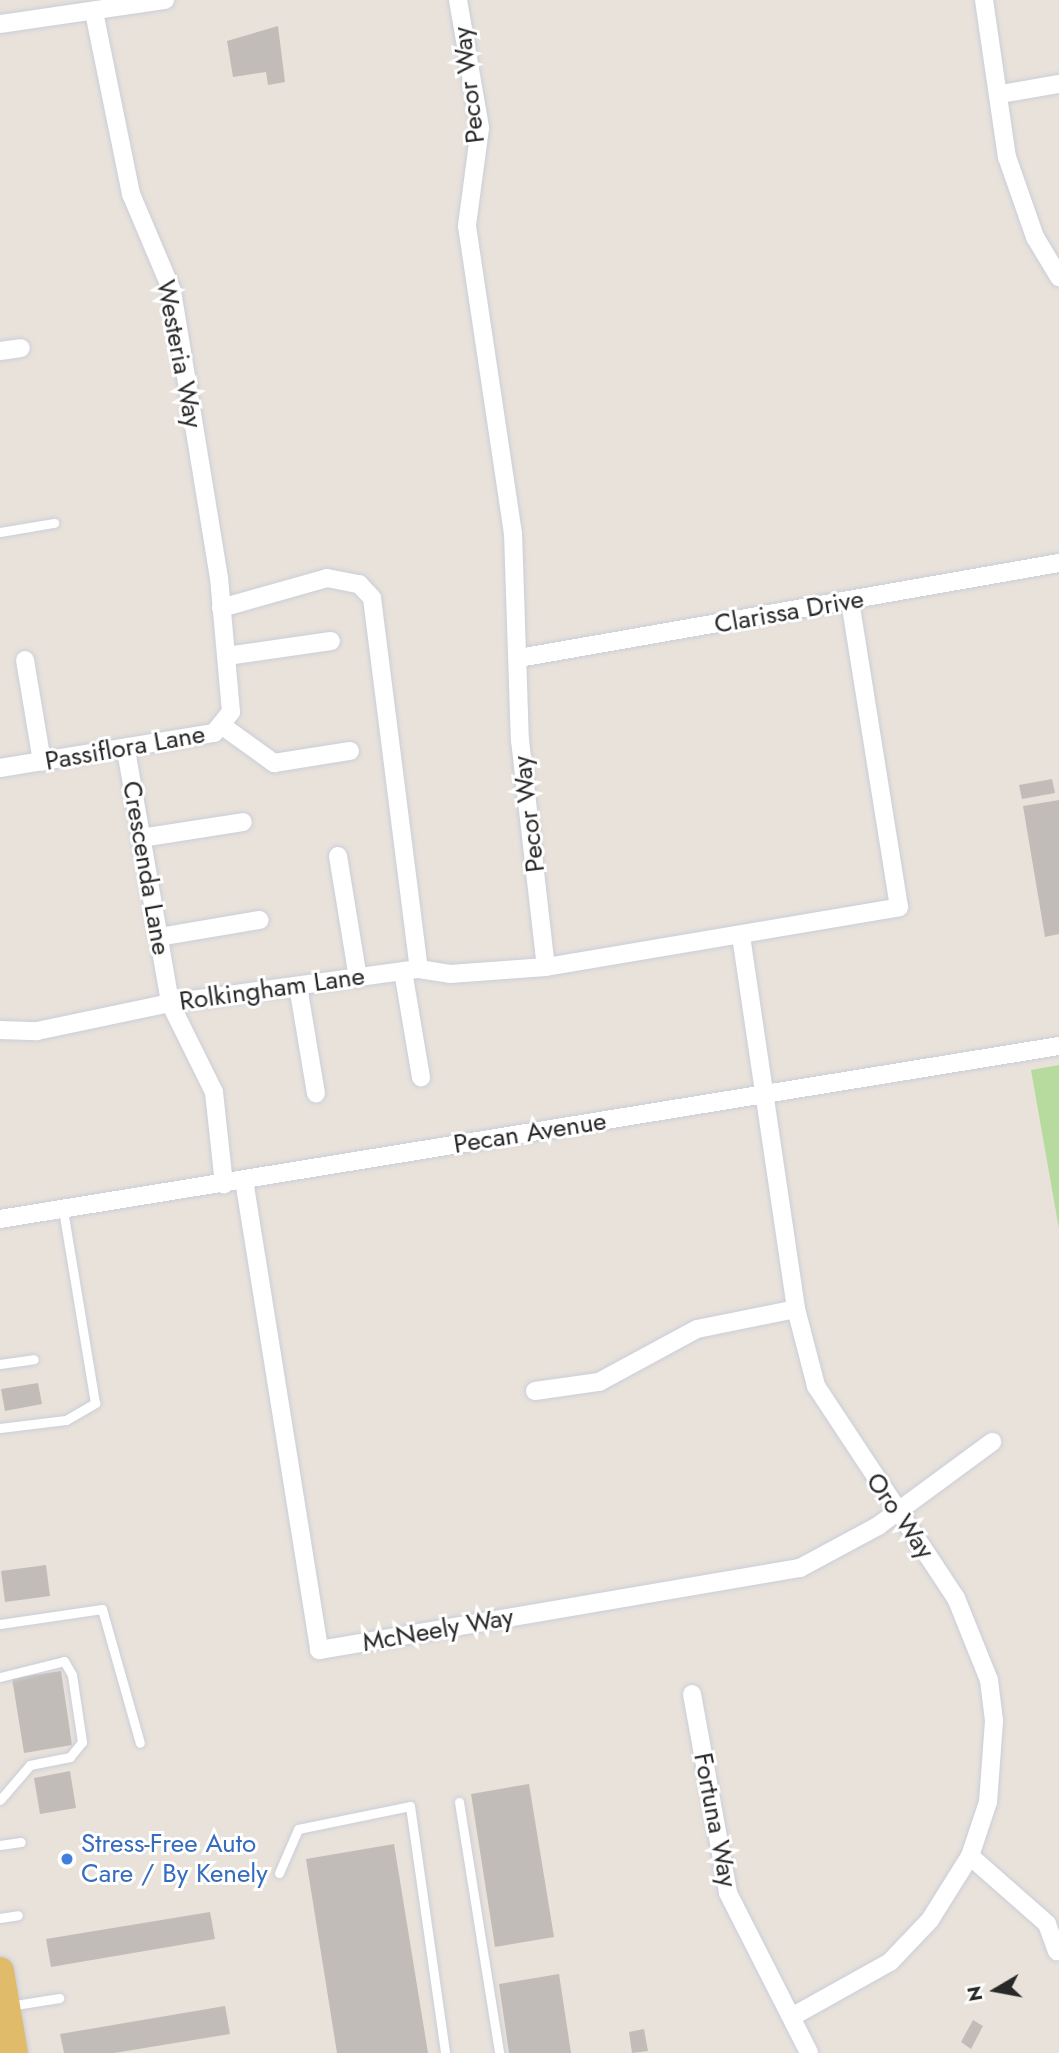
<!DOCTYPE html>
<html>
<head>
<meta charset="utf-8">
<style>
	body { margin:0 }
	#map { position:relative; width:1059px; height:2053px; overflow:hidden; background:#e9e2db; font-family:Jost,sans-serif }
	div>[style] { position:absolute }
	.green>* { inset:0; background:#b7da9e }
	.building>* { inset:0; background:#c1bcb8 }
	.roads { filter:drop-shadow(0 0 2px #caced8) drop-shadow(0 0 2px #caced8) }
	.lane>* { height:9px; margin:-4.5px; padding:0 4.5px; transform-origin:4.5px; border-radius:4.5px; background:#fff }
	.street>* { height:18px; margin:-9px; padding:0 9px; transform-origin:9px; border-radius:9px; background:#fff }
	.primary>* { height:28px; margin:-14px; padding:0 14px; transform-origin:14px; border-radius:14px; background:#e0bb6a }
	.dots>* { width:19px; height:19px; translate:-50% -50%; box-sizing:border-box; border:4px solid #fff; border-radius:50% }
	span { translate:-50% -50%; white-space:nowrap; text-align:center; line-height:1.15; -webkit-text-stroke:6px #fff; paint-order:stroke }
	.street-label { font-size:26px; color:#282828 }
	.shop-label { font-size:26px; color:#366cbe }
	.left { translate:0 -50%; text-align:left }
	.north { position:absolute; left:961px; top:1955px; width:70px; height:70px; -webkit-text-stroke:5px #fff; paint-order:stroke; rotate:260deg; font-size:19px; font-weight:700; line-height:28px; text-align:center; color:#282828 }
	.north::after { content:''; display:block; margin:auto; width:24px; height:32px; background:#282828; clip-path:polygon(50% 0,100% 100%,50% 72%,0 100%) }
</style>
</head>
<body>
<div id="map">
	<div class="green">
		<div style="clip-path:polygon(1059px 1065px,1059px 1229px,1031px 1070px)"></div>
	</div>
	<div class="building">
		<div style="clip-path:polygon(278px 26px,285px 82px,268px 85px,266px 72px,233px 77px,227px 41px)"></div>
		<div style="clip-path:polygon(1052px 779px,1055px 793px,1022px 799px,1019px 785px)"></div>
		<div style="clip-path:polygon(1059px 800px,1059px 934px,1045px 937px,1023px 806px)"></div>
		<div style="clip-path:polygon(38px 1383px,42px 1404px,5px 1411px,1px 1389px)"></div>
		<div style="clip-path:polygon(46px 1565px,50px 1596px,5px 1602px,1px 1571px)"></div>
		<div style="clip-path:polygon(61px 1671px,72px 1745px,24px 1753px,12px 1678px)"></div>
		<div style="clip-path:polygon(70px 1771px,76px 1808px,40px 1814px,34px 1778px)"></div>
		<div style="clip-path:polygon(529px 1784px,554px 1937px,495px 1947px,471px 1794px)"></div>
		<div style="clip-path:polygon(394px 1844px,428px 2053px,337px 2053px,306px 1859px)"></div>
		<div style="clip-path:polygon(210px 1912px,215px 1939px,51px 1967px,46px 1939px)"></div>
		<div style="clip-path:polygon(559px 1974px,571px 2053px,509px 2053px,499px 1984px)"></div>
		<div style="clip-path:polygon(225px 2006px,230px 2034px,114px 2053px,64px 2053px,60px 2034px)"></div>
		<div style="clip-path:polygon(973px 2020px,983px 2026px,971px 2049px,961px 2042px)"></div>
		<div style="clip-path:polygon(644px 2029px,648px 2051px,632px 2053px,629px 2032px)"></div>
	</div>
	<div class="roads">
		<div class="lane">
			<div style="left:0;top:532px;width:55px;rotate:-9.5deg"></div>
			<div style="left:0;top:1364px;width:34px;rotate:-8deg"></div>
			<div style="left:0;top:1428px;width:66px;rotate:-6.9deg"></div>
			<div style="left:66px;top:1420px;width:34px;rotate:-30deg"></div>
			<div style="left:95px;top:1403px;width:197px;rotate:-99.4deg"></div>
			<div style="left:0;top:1624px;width:103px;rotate:-8.4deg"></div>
			<div style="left:102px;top:1609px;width:139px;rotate:74.2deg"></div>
			<div style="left:0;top:1677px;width:66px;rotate:-14deg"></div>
			<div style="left:64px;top:1661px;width:16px;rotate:60deg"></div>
			<div style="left:72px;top:1675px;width:68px;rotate:81.5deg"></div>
			<div style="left:82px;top:1742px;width:19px;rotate:129deg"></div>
			<div style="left:70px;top:1757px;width:41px;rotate:168.7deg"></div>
			<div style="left:30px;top:1765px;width:46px;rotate:130.6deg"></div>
			<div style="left:459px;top:1802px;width:254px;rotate:80.9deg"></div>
			<div style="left:0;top:1845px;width:21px;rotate:-8deg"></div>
			<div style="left:279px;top:1873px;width:48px;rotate:-66.6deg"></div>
			<div style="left:298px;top:1829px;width:114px;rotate:-11.6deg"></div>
			<div style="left:410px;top:1806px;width:249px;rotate:81.9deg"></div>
			<div style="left:0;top:1918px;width:18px;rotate:-9deg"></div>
			<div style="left:9px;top:2006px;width:51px;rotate:-9.1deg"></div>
		</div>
		<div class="street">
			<div style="left:458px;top:0;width:130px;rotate:80.2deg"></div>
			<div style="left:480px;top:128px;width:99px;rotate:97.6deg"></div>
			<div style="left:467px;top:226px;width:310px;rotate:81.5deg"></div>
			<div style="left:513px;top:533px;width:207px;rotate:88.1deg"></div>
			<div style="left:520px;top:740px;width:228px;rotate:83.5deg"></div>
			<div style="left:546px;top:967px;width:358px;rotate:-9.6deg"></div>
			<div style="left:899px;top:907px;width:309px;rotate:-99.1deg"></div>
			<div style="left:984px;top:0;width:159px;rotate:81.7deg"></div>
			<div style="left:1007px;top:157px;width:85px;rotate:70.7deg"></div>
			<div style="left:1035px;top:237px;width:47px;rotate:59deg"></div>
			<div style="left:0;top:24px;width:167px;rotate:-8.3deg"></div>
			<div style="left:1001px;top:94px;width:59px;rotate:-9.8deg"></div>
			<div style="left:0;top:351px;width:21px;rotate:-8deg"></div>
			<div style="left:221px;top:608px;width:110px;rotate:-15.8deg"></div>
			<div style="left:327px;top:578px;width:33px;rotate:11deg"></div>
			<div style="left:359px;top:584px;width:19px;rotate:47deg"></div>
			<div style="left:372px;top:598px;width:374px;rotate:82.8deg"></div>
			<div style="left:227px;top:656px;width:105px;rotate:-8.2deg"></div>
			<div style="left:519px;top:658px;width:548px;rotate:-9.98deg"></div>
			<div style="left:25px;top:660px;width:103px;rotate:80.5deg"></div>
			<div style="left:224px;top:727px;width:62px;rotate:35.8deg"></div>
			<div style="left:274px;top:763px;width:77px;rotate:-9deg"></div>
			<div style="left:126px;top:750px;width:257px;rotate:80.1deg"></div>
			<div style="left:170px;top:1003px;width:99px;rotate:63.7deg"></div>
			<div style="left:214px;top:1092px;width:93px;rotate:83.8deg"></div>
			<div style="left:0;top:768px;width:217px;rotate:-9.3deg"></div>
			<div style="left:214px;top:733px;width:27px;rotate:-51deg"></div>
			<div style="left:231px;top:712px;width:135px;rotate:-95.1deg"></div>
			<div style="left:219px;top:578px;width:291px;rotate:-99.3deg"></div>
			<div style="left:172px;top:291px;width:105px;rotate:-112.9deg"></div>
			<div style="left:131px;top:194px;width:186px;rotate:-101.5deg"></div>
			<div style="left:141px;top:838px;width:103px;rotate:-8.9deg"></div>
			<div style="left:338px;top:856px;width:124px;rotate:80.7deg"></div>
			<div style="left:741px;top:936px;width:377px;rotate:81.6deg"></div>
			<div style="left:796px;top:1309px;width:80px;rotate:75.4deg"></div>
			<div style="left:816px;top:1386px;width:254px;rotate:56.6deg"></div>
			<div style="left:956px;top:1598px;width:88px;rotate:68.1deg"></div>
			<div style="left:989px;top:1680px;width:41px;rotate:83deg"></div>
			<div style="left:994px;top:1721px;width:81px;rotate:94.2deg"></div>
			<div style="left:988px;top:1802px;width:57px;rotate:108.4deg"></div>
			<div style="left:970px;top:1856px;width:75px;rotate:122deg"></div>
			<div style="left:930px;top:1920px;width:58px;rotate:133.6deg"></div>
			<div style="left:890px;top:1962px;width:109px;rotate:150.8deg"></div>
			<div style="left:159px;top:937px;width:102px;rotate:-9.6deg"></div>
			<div style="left:403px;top:971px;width:108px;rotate:80.4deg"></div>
			<div style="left:298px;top:986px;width:109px;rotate:80.5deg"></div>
			<div style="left:0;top:1030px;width:37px;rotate:2deg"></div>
			<div style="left:37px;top:1031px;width:136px;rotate:-11.9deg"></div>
			<div style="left:170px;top:1003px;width:251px;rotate:-7.8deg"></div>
			<div style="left:419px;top:969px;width:31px;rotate:9deg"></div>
			<div style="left:450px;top:974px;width:96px;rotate:-4.2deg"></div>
			<div style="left:244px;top:1180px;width:476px;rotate:80.9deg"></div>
			<div style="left:319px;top:1650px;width:488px;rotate:-9.7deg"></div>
			<div style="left:800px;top:1568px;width:89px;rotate:-28.3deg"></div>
			<div style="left:878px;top:1526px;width:142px;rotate:-36.4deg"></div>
			<div style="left:0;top:1219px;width:1073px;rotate:-9.28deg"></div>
			<div style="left:535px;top:1391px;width:65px;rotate:-8deg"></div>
			<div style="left:599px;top:1382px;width:111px;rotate:-28.4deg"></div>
			<div style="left:697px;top:1329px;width:101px;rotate:-11.4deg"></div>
			<div style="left:692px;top:1694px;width:202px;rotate:79.7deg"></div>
			<div style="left:728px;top:1893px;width:179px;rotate:63.1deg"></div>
			<div style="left:970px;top:1856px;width:103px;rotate:41.4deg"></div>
			<div style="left:1047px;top:1924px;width:29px;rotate:70deg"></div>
		</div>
		<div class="primary">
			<div style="left:0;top:1971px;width:83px;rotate:80.3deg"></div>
		</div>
	</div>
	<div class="dots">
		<div style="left:67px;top:1859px;background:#3f7fe0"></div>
	</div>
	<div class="street-label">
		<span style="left:469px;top:85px;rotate:-97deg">Pecor Way</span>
		<span style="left:179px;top:354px;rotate:79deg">Westeria Way</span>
		<span style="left:789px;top:612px;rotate:-10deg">Clarissa Drive</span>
		<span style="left:125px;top:748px;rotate:-10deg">Passiflora Lane</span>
		<span style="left:529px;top:814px;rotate:-97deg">Pecor Way</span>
		<span style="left:146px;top:868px;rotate:80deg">Crescenda Lane</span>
		<span style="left:272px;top:989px;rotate:-8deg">Rolkingham Lane</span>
		<span style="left:530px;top:1133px;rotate:-9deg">Pecan Avenue</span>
		<span style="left:900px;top:1516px;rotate:55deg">Oro Way</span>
		<span style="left:438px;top:1630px;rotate:-10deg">McNeely Way</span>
		<span style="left:715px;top:1820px;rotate:79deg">Fortuna Way</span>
	</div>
	<div class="shop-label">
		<span class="left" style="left:81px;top:1859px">Stress-Free Auto<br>Care / By Kenely</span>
	</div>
	<div class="north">N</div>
</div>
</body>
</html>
